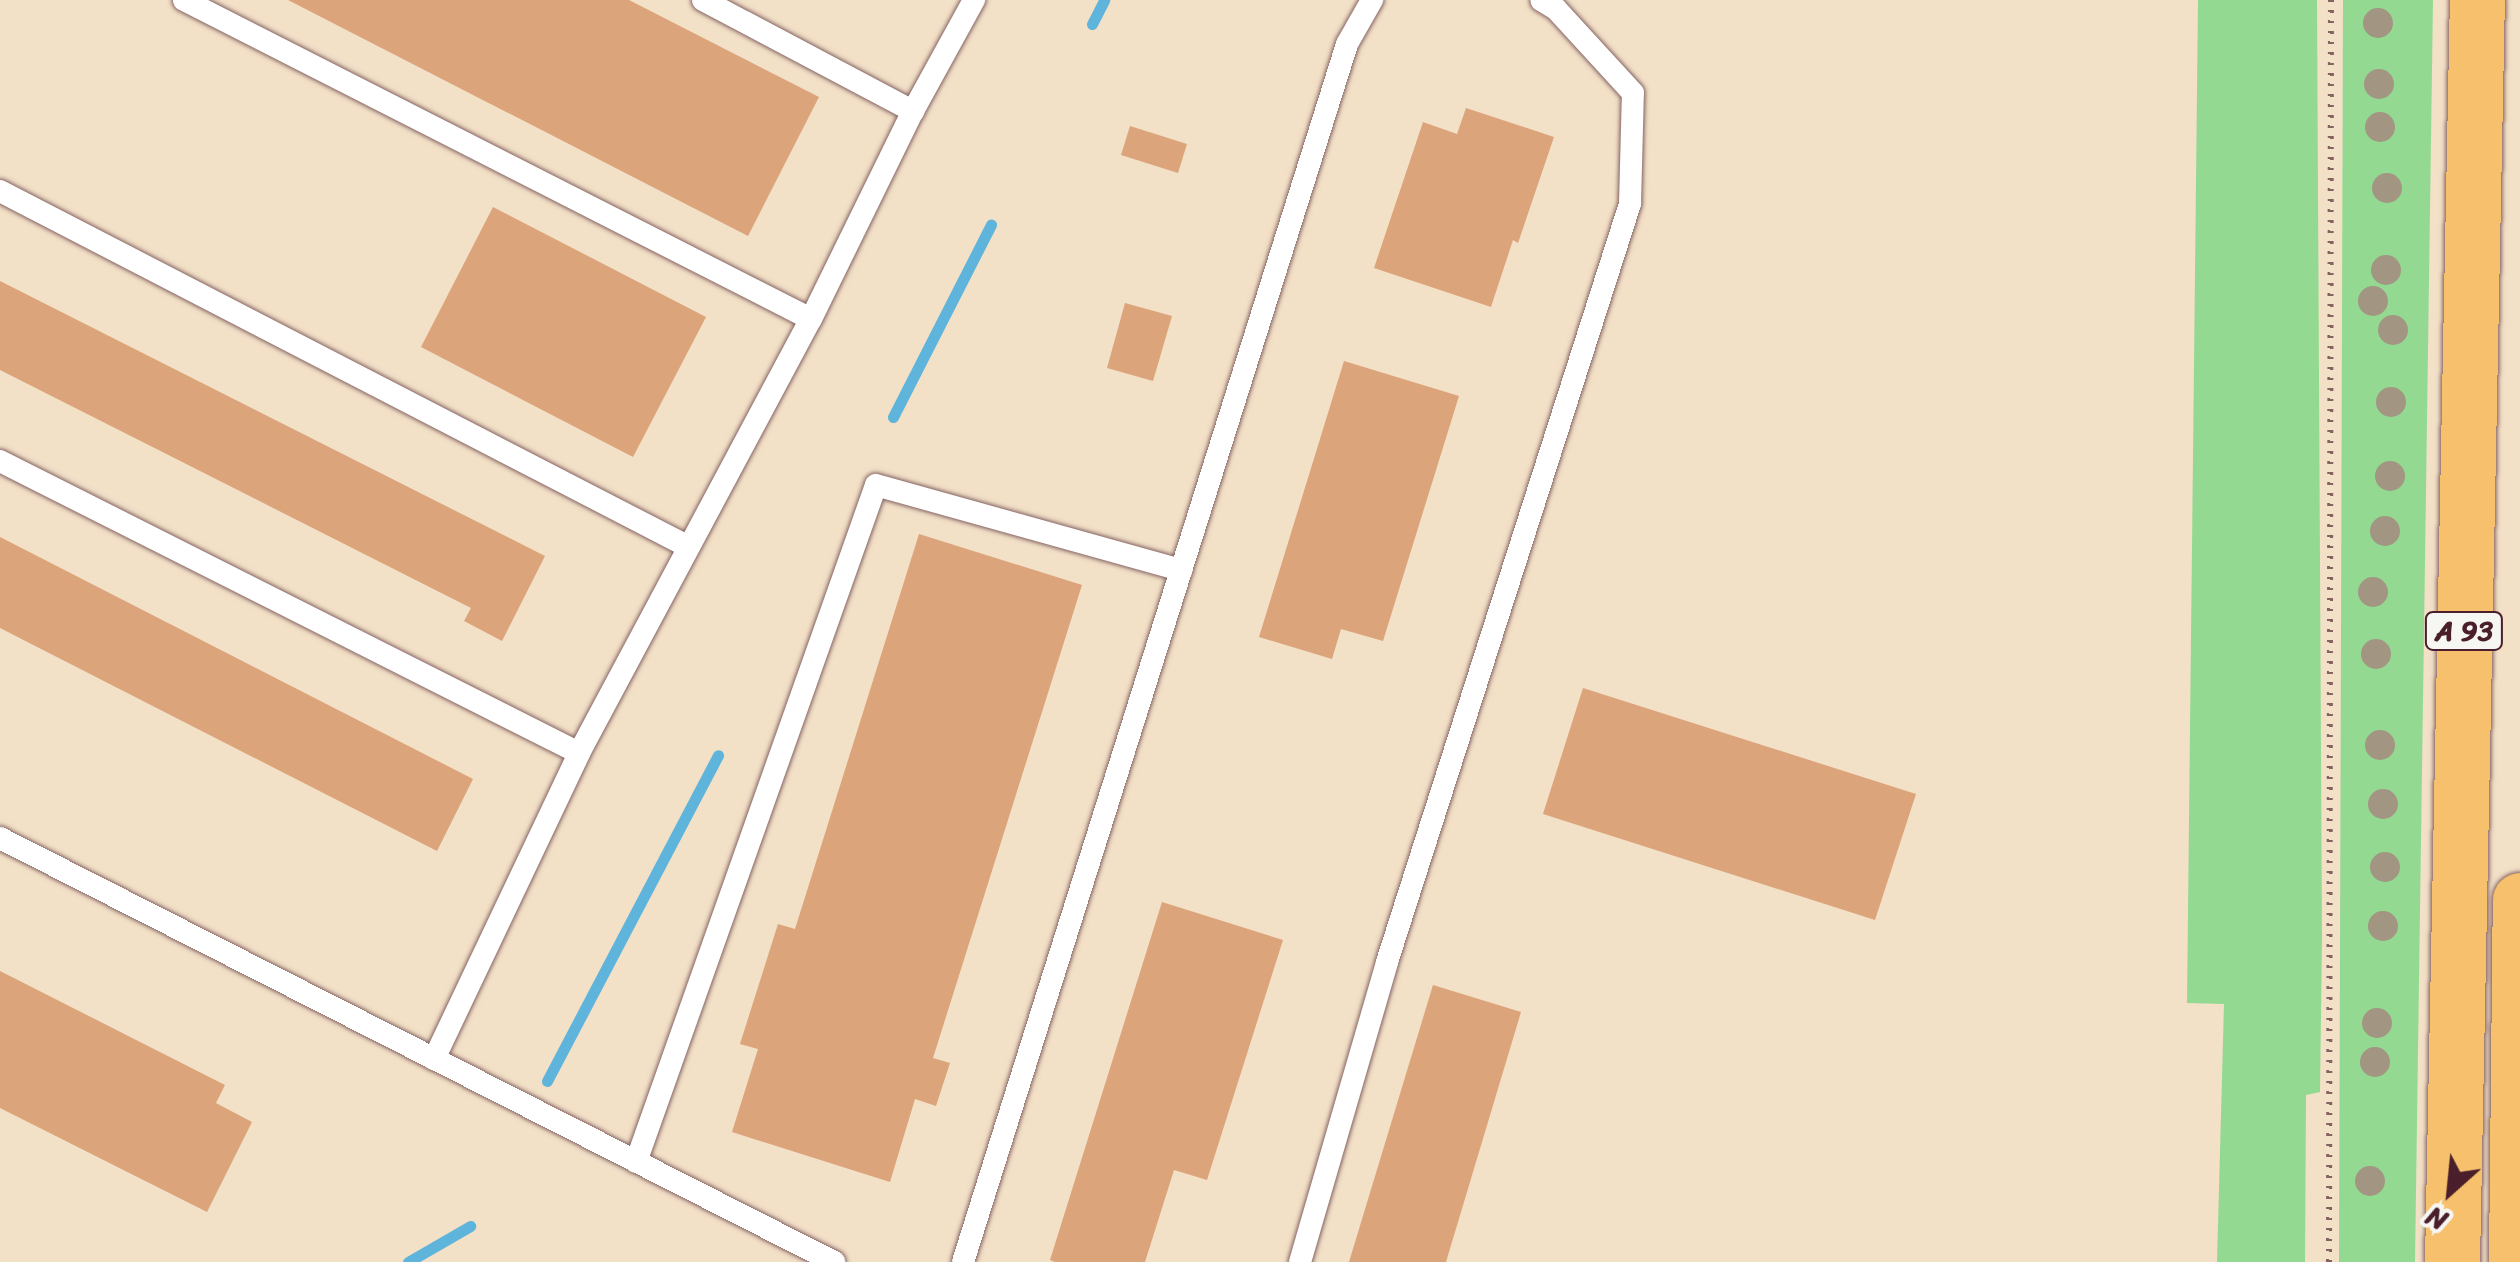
<!DOCTYPE html>
<html>
<head>
<meta charset="utf-8">
<style>
	body { margin:0 }
	#map { position:relative; width:2520px; height:1262px; overflow:hidden; background:#f2e0c7; font-family:Sriracha,sans-serif }
	div>[style] { position:absolute }
	.green>* { inset:0; background:#94d992 }
	.stream>* { height:11px; margin:-5.5px; padding:0 5.5px; transform-origin:5.5px; border-radius:5.5px; background:#5fb4db }
	.building>* { inset:0; background:#dca47b }
	.path>* { height:6px; margin-top:-3px; transform-origin:0; background:repeating-linear-gradient(90deg,#856362 0 2.5px,transparent 0 10.5px) }
	.roads { filter:drop-shadow(0 0 2px #856362) drop-shadow(0 0 2px #856362) }
	.lane>* { height:22px; margin:-11px; padding:0 11px; transform-origin:11px; border-radius:11px; background:#fff }
	.highway>* { height:55px; margin:-27.5px; padding:0 27.5px; transform-origin:27.5px; border-radius:27.5px; background:#f7c06c }
	.trees>* { width:30px; height:30px; margin:-15px; border-radius:50%; background:#a29582 }
	span { translate:-50% -50%; white-space:nowrap; text-align:center; line-height:1.15; -webkit-text-stroke:8px #f6f6f2; paint-order:stroke }
	.shield-label span { padding:2px 8px; background:#f6f6f2; border:2px solid; border-radius:8px; -webkit-text-stroke-width:0 }
	.shield-label { font-size:28px; color:#4a1f2b; font-weight:700 }
	.north { position:absolute; left:2400px; top:1142px; width:100px; height:100px; -webkit-text-stroke:8px #f6f6f2; paint-order:stroke; rotate:207deg; font-size:28px; font-weight:700; line-height:40px; text-align:center; color:#4a1f2b }
	.north::after { content:''; display:block; margin:auto; width:35px; height:45px; background:#4a1f2b; clip-path:polygon(50% 0,100% 100%,50% 72%,0 100%) }
</style>
</head>
<body>
<div id="map">
	<div class="green">
		<div style="clip-path:polygon(2198px 0,2317px 0,2322px 938px,2320px 1092px,2306px 1095px,2305px 1262px,2217px 1262px,2224px 1004px,2187px 1003px)"></div>
		<div style="clip-path:polygon(2343px 0,2433px 0,2415px 1262px,2339px 1262px)"></div>
	</div>
	<div class="stream">
		<div style="left:1092px;top:24px;width:27px;rotate:-63deg"></div>
		<div style="left:893px;top:417px;width:216px;rotate:-63deg"></div>
		<div style="left:547px;top:1081px;width:368px;rotate:-62.3deg"></div>
		<div style="left:408px;top:1262px;width:72px;rotate:-30.1deg"></div>
	</div>
	<div class="building">
		<div style="clip-path:polygon(288px 0,629px 0,819px 97px,748px 236px)"></div>
		<div style="clip-path:polygon(1466px 108px,1554px 137px,1518px 243px,1513px 240px,1491px 307px,1374px 268px,1423px 122px,1457px 134px)"></div>
		<div style="clip-path:polygon(1130px 126px,1187px 144px,1178px 173px,1121px 155px)"></div>
		<div style="clip-path:polygon(493px 207px,706px 317px,633px 457px,421px 347px)"></div>
		<div style="clip-path:polygon(0 281px,545px 556px,502px 641px,464px 621px,471px 608px,0 370px)"></div>
		<div style="clip-path:polygon(1125px 303px,1172px 316px,1153px 381px,1107px 368px)"></div>
		<div style="clip-path:polygon(1344px 361px,1459px 396px,1383px 641px,1341px 629px,1332px 659px,1259px 637px)"></div>
		<div style="clip-path:polygon(919px 534px,1082px 585px,933px 1058px,950px 1063px,936px 1106px,915px 1099px,890px 1182px,732px 1132px,758px 1049px,740px 1044px,778px 924px,795px 929px)"></div>
		<div style="clip-path:polygon(0 537px,473px 779px,437px 851px,0 628px)"></div>
		<div style="clip-path:polygon(1583px 688px,1916px 794px,1875px 920px,1543px 814px)"></div>
		<div style="clip-path:polygon(1162px 902px,1283px 940px,1207px 1180px,1174px 1170px,1145px 1262px,1055px 1262px,1050px 1260px)"></div>
		<div style="clip-path:polygon(0 971px,225px 1085px,216px 1103px,252px 1122px,207px 1212px,0 1108px)"></div>
		<div style="clip-path:polygon(1433px 985px,1521px 1012px,1446px 1262px,1349px 1262px)"></div>
	</div>
	<div class="path">
		<div style="left:2329px;top:1262px;width:1262px;rotate:-89.91deg"></div>
	</div>
	<div class="roads">
		<div class="lane">
			<div style="left:184px;top:0;width:703px;rotate:26.97deg"></div>
			<div style="left:703px;top:0;width:238px;rotate:27.9deg"></div>
			<div style="left:0;top:191px;width:773px;rotate:27.33deg"></div>
			<div style="left:0;top:461px;width:648px;rotate:26.76deg"></div>
			<div style="left:0;top:838px;width:936px;rotate:26.95deg"></div>
			<div style="left:434px;top:1059px;width:339px;rotate:-64.6deg"></div>
			<div style="left:579px;top:753px;width:492px;rotate:-61.9deg"></div>
			<div style="left:811px;top:319px;width:232px;rotate:-63.9deg"></div>
			<div style="left:913px;top:111px;width:127px;rotate:-61.2deg"></div>
			<div style="left:636px;top:1162px;width:718px;rotate:-70.48deg"></div>
			<div style="left:876px;top:485px;width:317px;rotate:15.6deg"></div>
			<div style="left:963px;top:1262px;width:1277px;rotate:-72.5deg"></div>
			<div style="left:1347px;top:44px;width:51px;rotate:-60.4deg"></div>
			<div style="left:1300px;top:1262px;width:312px;rotate:-73.8deg"></div>
			<div style="left:1387px;top:962px;width:796px;rotate:-72.23deg"></div>
			<div style="left:1630px;top:204px;width:111px;rotate:-88.5deg"></div>
			<div style="left:1633px;top:93px;width:114px;rotate:-132.5deg"></div>
			<div style="left:1556px;top:9px;width:17px;rotate:-149deg"></div>
		</div>
		<div class="highway">
			<div style="left:2452px;top:1262px;width:1262px;rotate:-88.87deg"></div>
			<div style="left:2516px;top:1262px;width:362px;rotate:-89.4deg"></div>
		</div>
	</div>
	<div class="trees">
		<div style="left:2378px;top:23px"></div>
		<div style="left:2379px;top:84px"></div>
		<div style="left:2380px;top:127px"></div>
		<div style="left:2387px;top:188px"></div>
		<div style="left:2386px;top:270px"></div>
		<div style="left:2373px;top:301px"></div>
		<div style="left:2393px;top:330px"></div>
		<div style="left:2391px;top:402px"></div>
		<div style="left:2390px;top:476px"></div>
		<div style="left:2385px;top:531px"></div>
		<div style="left:2373px;top:592px"></div>
		<div style="left:2376px;top:654px"></div>
		<div style="left:2380px;top:745px"></div>
		<div style="left:2383px;top:804px"></div>
		<div style="left:2385px;top:867px"></div>
		<div style="left:2383px;top:926px"></div>
		<div style="left:2377px;top:1023px"></div>
		<div style="left:2375px;top:1062px"></div>
		<div style="left:2370px;top:1181px"></div>
	</div>
	<div class="shield-label">
		<span style="left:2464px;top:631px">A 93</span>
	</div>
	<div class="north">N</div>
</div>
</body>
</html>
